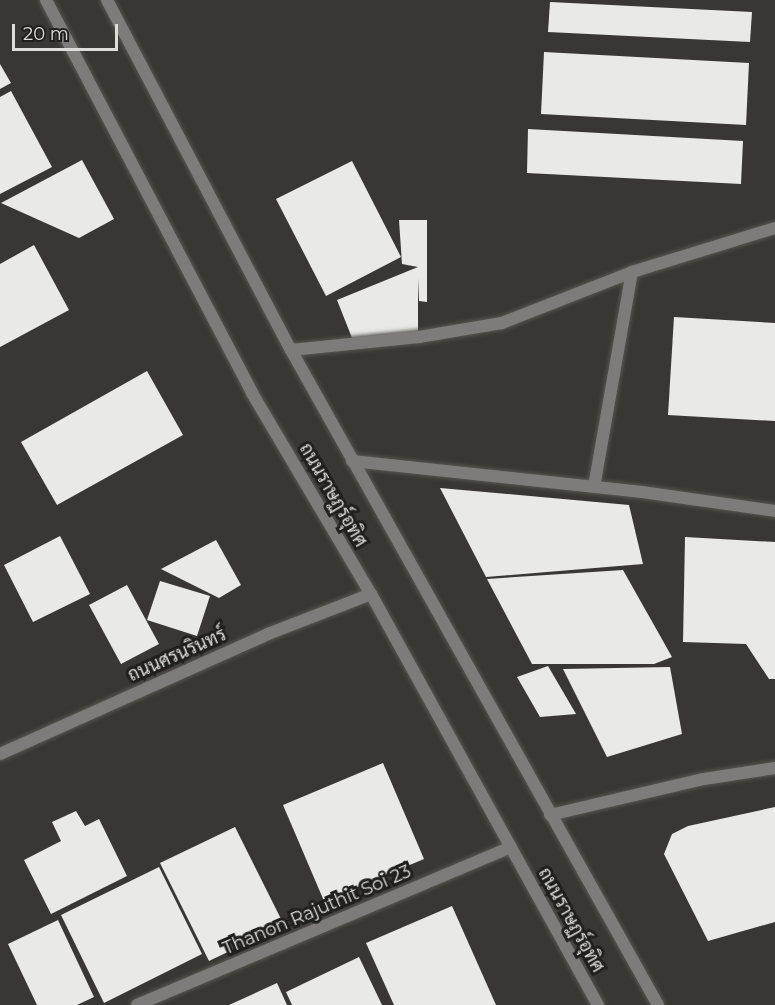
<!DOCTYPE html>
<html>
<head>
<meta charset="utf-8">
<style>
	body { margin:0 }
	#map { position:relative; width:775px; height:1005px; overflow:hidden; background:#393733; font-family:Montserrat,Sarabun,sans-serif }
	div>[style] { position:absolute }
	.building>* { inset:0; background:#e9eae5 }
	.roads { filter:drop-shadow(0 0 2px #575551) drop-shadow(0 0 2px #575551) }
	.minor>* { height:12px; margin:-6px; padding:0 6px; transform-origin:6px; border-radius:6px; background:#7e7c7a }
	.tertiary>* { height:12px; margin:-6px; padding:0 6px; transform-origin:6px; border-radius:6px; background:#7e7c7a }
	span { translate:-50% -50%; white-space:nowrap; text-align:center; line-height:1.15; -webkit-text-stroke:6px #1f1f1d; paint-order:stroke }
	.street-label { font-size:18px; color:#deddda }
	.scale { position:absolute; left:12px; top:24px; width:106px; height:27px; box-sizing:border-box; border:3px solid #deddda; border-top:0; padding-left:8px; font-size:18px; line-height:21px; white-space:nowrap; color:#deddda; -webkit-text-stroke:4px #1f1f1d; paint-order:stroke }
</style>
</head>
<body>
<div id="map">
	<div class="building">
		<div style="clip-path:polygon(550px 2px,752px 12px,750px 42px,548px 32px)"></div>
		<div style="clip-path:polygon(544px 52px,749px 63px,746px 125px,541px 114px)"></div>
		<div style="clip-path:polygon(0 64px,11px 83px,0 89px)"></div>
		<div style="clip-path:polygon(11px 91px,52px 167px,0 194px,0 97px)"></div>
		<div style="clip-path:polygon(528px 129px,743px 141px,741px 184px,527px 173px)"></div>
		<div style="clip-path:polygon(82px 160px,114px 219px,79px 238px,1px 203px)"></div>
		<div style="clip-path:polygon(352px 161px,401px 257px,326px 296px,276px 199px)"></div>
		<div style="clip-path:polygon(399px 220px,427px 220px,427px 302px,419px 301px,418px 278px,418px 336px,354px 343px,337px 300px,418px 267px,402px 264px)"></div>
		<div style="clip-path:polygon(34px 245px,69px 310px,0 347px,0 264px)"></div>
		<div style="clip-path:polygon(674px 317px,775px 323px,775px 421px,668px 415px)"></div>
		<div style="clip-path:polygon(147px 371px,183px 435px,57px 505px,21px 442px)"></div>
		<div style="clip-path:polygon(440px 488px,629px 505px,643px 564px,486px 577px)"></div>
		<div style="clip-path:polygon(60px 536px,90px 594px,33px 622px,4px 565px)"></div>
		<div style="clip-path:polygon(685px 537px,775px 542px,775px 679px,769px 679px,746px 644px,683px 642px)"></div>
		<div style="clip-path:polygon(216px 540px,241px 585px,219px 598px,161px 569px)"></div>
		<div style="clip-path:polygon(623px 570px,672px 657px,654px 664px,532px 664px,487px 579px)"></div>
		<div style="clip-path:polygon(160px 581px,210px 596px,197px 636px,147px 620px)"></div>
		<div style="clip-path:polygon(127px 585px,159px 644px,121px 664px,89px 605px)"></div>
		<div style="clip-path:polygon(548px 666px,576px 714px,540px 717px,517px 677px)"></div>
		<div style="clip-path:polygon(670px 667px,682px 734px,607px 757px,563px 669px)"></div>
		<div style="clip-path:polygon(383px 763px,424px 859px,324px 901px,283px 805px)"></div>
		<div style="clip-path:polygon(775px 807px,775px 922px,708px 941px,664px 854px,672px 834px,688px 826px)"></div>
		<div style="clip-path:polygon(76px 811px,85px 826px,99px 819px,127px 876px,51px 914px,24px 860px,61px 841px,52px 822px)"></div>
		<div style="clip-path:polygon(235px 827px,284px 925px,209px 961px,160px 863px)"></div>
		<div style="clip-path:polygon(159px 867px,202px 954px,104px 1003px,61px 915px)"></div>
		<div style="clip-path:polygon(452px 906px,496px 1005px,394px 1005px,366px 943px)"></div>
		<div style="clip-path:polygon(58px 920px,94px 997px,77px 1005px,37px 1005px,8px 944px)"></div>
		<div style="clip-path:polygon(359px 957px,382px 1005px,292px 1005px,286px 992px)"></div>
		<div style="clip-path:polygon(277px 983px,287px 1005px,229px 1005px)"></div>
	</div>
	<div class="roads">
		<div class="minor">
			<div style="left:291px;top:350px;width:129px;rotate:-5.8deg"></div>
			<div style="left:419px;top:337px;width:84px;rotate:-9.6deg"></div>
			<div style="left:502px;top:323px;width:140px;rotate:-21.4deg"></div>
			<div style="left:632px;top:272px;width:150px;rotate:-17.1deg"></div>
			<div style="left:352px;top:461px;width:292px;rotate:6.1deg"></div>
			<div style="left:642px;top:492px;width:134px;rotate:8.1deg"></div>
			<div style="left:594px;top:487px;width:218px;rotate:-80deg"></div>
			<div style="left:0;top:754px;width:294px;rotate:-24.1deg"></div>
			<div style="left:268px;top:634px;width:110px;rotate:-21.2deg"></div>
			<div style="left:550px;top:815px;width:158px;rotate:-13.2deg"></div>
			<div style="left:704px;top:779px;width:72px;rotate:-8.8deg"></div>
			<div style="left:137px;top:1005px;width:406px;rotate:-22.9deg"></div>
		</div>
		<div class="tertiary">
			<div style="left:46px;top:0;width:444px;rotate:62.3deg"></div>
			<div style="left:252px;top:393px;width:234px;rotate:59.4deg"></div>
			<div style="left:371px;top:594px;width:470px;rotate:61.1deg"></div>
			<div style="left:107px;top:0;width:395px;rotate:62.3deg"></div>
			<div style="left:291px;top:350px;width:751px;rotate:60.74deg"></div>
		</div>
	</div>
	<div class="street-label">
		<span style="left:333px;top:495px;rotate:60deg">ถนนราษฏร์อุทิศ</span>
		<span style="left:177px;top:655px;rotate:-24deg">ถนนศรนรินทร์</span>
		<span style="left:317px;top:910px;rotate:-23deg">Thanon Rajuthit Soi 23</span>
		<span style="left:571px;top:920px;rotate:61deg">ถนนราษฏร์อุทิศ</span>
	</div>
	<div class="scale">20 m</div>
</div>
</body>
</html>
